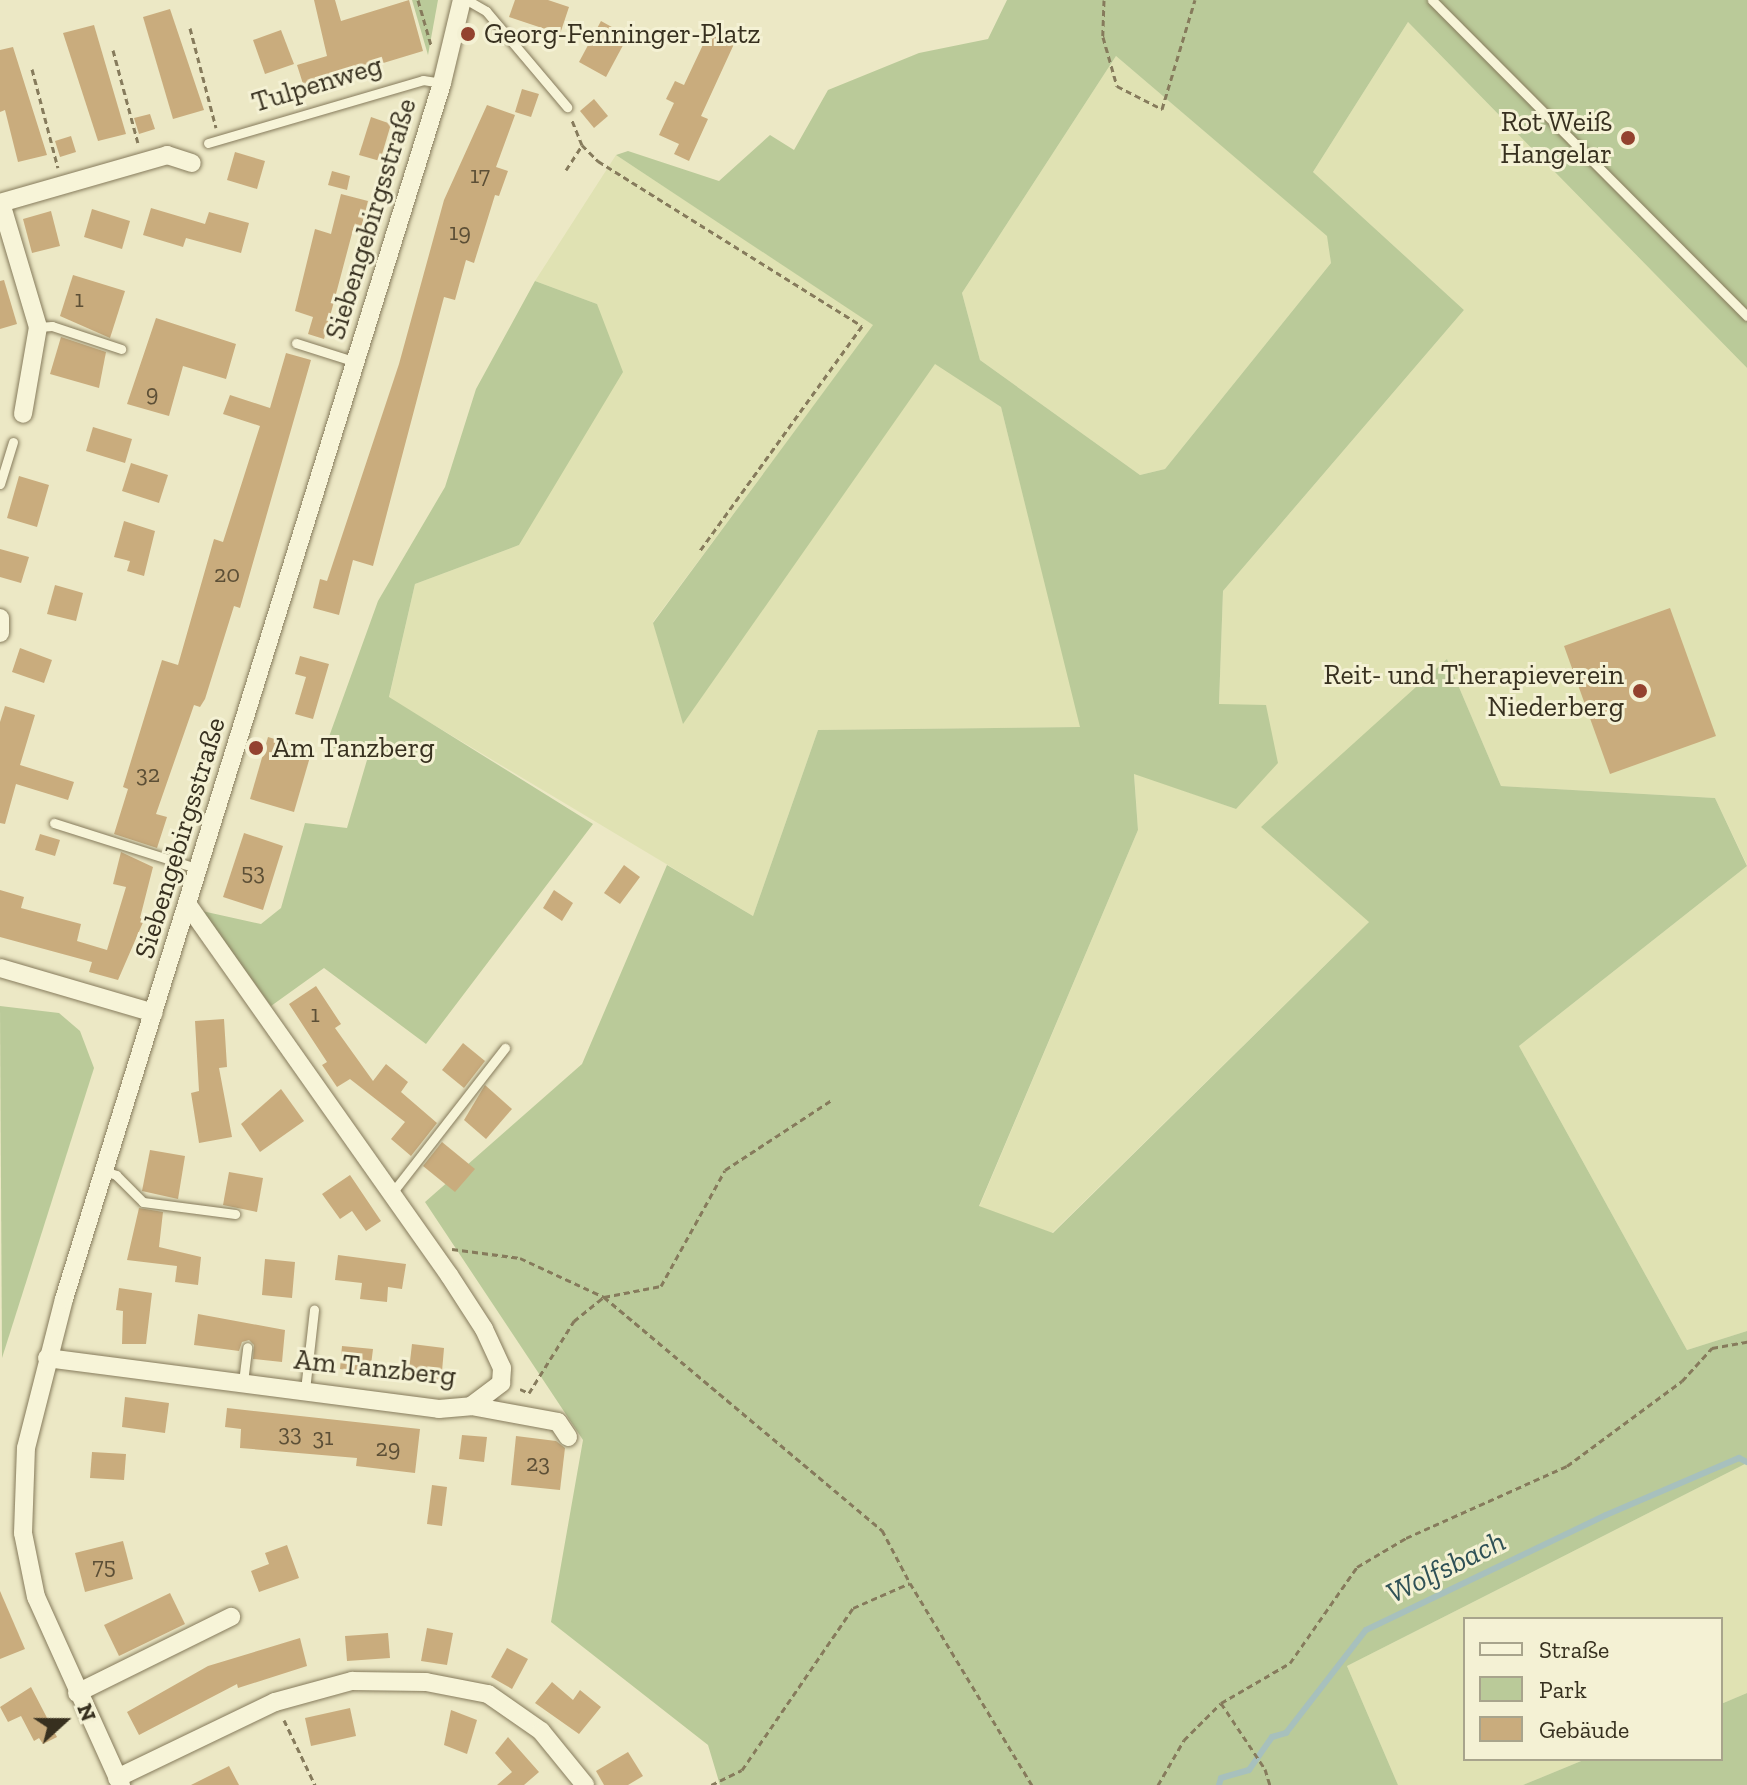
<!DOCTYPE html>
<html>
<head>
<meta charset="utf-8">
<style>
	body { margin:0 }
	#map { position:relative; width:1747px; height:1785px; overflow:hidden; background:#ece8c5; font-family:"Zilla Slab",serif }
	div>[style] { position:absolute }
	.farmland>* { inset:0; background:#e0e2b3 }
	.green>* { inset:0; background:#baca99 }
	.stream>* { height:6px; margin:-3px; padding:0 3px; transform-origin:3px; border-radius:3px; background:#a7c0bd }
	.building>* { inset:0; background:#c9ac7d }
	.path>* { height:3px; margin-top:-1.5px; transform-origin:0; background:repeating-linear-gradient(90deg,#867b5c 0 6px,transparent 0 10px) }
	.roads { filter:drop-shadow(0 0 2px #867b5c) drop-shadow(0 0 2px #867b5c) }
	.service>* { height:9px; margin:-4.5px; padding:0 4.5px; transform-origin:4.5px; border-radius:4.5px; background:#f7f4d8 }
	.minor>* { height:18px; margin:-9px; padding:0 9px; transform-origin:9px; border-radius:9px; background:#f7f4d8 }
	.dots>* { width:22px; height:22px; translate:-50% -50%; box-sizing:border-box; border:4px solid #f4f1d4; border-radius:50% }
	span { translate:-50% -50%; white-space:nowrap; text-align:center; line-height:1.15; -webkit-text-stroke:6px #f4f1d4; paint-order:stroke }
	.number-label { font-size:24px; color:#5c4f36 }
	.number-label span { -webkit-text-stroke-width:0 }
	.poi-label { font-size:28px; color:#37301f }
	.left { translate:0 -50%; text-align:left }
	.right { translate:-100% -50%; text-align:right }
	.street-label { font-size:28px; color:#37301f }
	.water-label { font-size:30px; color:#2f5156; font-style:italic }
	.legend { position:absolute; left:1463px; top:1617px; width:260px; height:144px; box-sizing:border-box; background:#f4f1d4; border:2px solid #a8a48c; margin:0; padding:10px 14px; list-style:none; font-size:24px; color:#37301f }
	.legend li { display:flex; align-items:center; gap:16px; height:40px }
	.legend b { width:40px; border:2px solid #a8a48c }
	.north { position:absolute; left:24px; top:1681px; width:80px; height:80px; -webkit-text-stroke:6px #f4f1d4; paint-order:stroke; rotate:69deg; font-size:22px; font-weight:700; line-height:32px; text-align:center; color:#37301f }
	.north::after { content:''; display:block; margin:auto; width:28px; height:36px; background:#37301f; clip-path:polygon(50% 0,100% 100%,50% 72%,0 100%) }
</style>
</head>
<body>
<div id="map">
	<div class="farmland">
		<div style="clip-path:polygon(1408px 22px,1747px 368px,1747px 865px,1715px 798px,1501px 786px,1447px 659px,1370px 921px,1052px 1233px,979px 1207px,1138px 830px,1134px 773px,1236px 809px,1219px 704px,1223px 591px,1464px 310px,1313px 172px)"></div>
		<div style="clip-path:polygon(1116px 56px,1328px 236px,1331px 263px,1165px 469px,1140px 475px,980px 360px,962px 293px)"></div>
		<div style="clip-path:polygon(616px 155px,874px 325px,653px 622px,683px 723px,935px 363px,1001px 407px,1081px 727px,818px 730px,753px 916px,389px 698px,415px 584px,519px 545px,597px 304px,535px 281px)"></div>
		<div style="clip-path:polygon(1747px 866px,1747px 1331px,1687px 1350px,1519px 1046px)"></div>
		<div style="clip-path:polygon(1747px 1463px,1747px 1693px,1721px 1704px,1721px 1619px,1465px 1619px,1465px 1759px,1586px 1759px,1523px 1785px,1398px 1785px,1347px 1666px)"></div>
	</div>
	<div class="green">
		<div style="clip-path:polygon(412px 0,438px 0,428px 55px)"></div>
		<div style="clip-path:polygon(evenodd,1007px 0,1747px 0,1747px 368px,1408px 22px,1313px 172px,1464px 310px,1223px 591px,1219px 704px,1266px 705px,1278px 763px,1236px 809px,1134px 774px,1138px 830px,979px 1206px,1053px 1233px,1369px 922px,1261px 827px,1447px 659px,1501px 786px,1715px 798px,1747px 866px,1519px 1046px,1687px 1350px,1747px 1331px,1747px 1463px,1347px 1666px,1398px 1785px,720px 1785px,708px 1745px,551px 1622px,583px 1440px,425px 1202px,582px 1064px,667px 865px,753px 916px,818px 730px,1080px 727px,1001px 407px,935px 364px,683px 724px,653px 623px,873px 325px,616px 155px,628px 151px,719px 181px,770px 135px,794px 150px,828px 90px,919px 53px,988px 39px,1007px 0,1116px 56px,1327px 236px,1331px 263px,1165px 469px,1140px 475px,980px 360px,962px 293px,1116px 56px)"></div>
		<div style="clip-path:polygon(535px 281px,597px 304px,623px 372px,519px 545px,415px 584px,389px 697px,593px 824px,426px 1044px,324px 968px,271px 1006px,202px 911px,261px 924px,281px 908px,305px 823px,347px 828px,367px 760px,326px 745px,378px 601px,445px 487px,476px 389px)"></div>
		<div style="clip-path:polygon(0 1006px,59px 1013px,80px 1031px,94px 1068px,2px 1358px)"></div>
		<div style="clip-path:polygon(1747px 1693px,1747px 1785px,1523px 1785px,1586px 1759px,1721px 1759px,1721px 1704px)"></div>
	</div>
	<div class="stream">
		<div style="left:1219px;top:1785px;width:7px;rotate:-74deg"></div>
		<div style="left:1221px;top:1778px;width:29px;rotate:-16deg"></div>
		<div style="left:1249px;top:1770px;width:40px;rotate:-55.1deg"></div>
		<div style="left:1272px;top:1737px;width:15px;rotate:-16deg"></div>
		<div style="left:1286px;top:1733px;width:130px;rotate:-52.2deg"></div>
		<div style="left:1366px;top:1630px;width:266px;rotate:-25.6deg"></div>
		<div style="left:1606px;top:1515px;width:145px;rotate:-23.2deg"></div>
		<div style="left:1739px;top:1458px;width:9px;rotate:27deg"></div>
	</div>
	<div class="building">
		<div style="clip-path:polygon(314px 0,335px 0,341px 21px,409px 0,423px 51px,304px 87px,297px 65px,327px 56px)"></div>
		<div style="clip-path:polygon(515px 0,548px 0,569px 7px,560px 34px,509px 17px)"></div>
		<div style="clip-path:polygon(170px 9px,204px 110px,173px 119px,143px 17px)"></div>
		<div style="clip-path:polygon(601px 21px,628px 36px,606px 77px,579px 62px)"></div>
		<div style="clip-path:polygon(94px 25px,126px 134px,98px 141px,63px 33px)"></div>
		<div style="clip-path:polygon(281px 30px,294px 64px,265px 74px,253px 40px)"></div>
		<div style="clip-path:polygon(709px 32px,734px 44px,701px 116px,708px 119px,689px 161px,674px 154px,679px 144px,659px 135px,674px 103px,666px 99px,675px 81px,684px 85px)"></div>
		<div style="clip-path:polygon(13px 47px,47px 155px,18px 162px,5px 110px,0 112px,0 50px)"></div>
		<div style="clip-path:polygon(522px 89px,539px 94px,531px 117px,515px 112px)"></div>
		<div style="clip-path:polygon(594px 99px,608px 116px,594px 128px,580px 111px)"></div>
		<div style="clip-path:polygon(487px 105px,515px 115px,496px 167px,508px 171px,499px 196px,495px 195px,474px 263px,466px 260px,455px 300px,444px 297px,373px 566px,353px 560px,339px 615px,313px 608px,320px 579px,327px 581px,399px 364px,444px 200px)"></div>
		<div style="clip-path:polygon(150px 114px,155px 129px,139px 134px,134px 118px)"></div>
		<div style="clip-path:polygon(371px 117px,391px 124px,380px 161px,359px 155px)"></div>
		<div style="clip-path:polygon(71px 136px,76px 152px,60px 157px,55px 141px)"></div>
		<div style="clip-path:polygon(235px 152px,265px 161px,257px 189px,227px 180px)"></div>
		<div style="clip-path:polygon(332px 171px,350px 176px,347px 190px,328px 185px)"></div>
		<div style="clip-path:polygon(341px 194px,368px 201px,361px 228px,354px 226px,324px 339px,308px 334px,313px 317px,295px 311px,315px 229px,331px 234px)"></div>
		<div style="clip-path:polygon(151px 208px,205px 224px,209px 212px,249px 223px,241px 253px,186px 238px,183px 247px,143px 235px)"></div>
		<div style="clip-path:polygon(92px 209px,130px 221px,122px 249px,84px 237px)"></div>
		<div style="clip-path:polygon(51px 211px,60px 246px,32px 253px,23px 219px)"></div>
		<div style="clip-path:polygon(73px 275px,125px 291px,110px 338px,60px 316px)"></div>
		<div style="clip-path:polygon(4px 280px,17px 324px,0 329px,0 281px)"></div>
		<div style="clip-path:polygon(156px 318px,236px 344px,226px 379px,183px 366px,169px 416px,127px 404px)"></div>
		<div style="clip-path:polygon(61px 337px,106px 352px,99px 388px,50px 374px)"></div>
		<div style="clip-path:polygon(286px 353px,311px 360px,240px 608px,234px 606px,205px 699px,200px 707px,194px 705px,156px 814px,167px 817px,157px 848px,114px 834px,128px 789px,123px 787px,162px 660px,178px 665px,214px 539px,223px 542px,260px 426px,223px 414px,230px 395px,270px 408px)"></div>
		<div style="clip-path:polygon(93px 427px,132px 439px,125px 463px,86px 451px)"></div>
		<div style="clip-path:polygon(131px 463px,168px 475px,159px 503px,122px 491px)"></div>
		<div style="clip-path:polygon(19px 476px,49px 485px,37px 527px,7px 518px)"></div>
		<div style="clip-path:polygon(124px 521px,155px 531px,144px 576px,127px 571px,130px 561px,114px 557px)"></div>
		<div style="clip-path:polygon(0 549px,29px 557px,21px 583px,0 577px)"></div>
		<div style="clip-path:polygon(55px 585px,83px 593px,76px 621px,47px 614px)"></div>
		<div style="clip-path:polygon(1670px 608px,1716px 736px,1610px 774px,1564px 646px)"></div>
		<div style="clip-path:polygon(20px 648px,52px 660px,44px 683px,12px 672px)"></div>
		<div style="clip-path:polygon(300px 656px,329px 664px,313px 719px,295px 714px,306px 677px,295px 674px)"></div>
		<div style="clip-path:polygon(5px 706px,35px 715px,20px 765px,74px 782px,68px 800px,16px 784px,5px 824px,0 823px,0 722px)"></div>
		<div style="clip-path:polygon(268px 737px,312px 750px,294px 812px,250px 799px)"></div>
		<div style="clip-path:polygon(244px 833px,283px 846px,263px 910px,223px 897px)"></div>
		<div style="clip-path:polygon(40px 834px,60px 840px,55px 856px,35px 850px)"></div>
		<div style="clip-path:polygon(121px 852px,153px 867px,140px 918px,144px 920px,118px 980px,89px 972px,92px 962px,0 937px,0 890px,24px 897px,21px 908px,81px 924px,77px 941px,107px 950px,126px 887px,113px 884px)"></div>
		<div style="clip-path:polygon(624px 865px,640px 877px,620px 904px,604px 893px)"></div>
		<div style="clip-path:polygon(554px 890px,573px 903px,562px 921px,543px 908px)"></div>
		<div style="clip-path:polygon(316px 986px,341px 1024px,335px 1028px,373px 1081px,386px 1064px,408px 1082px,401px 1092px,437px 1123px,411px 1156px,391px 1139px,405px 1122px,350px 1079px,337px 1087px,322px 1065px,327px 1062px,289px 1004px)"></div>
		<div style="clip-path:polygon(224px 1019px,227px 1067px,219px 1068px,232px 1137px,199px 1143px,191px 1093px,199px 1091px,195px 1021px)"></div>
		<div style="clip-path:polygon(463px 1043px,485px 1061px,464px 1088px,442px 1070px)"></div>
		<div style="clip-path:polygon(485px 1085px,512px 1109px,486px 1139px,464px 1120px)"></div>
		<div style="clip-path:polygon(281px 1089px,304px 1121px,260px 1152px,241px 1124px)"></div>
		<div style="clip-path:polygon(442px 1142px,475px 1169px,455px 1192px,423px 1166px)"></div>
		<div style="clip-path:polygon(150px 1150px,185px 1156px,178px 1199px,142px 1191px)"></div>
		<div style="clip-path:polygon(229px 1172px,263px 1178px,257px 1212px,223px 1205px)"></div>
		<div style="clip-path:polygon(350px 1175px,381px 1221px,366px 1231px,352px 1211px,340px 1219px,322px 1194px)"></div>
		<div style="clip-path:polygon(139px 1208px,163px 1212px,159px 1247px,201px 1257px,198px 1285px,175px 1282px,177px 1266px,127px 1260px)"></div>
		<div style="clip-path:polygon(338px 1255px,406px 1264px,402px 1289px,388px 1287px,387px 1302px,360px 1299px,362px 1283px,335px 1280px)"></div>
		<div style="clip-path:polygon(265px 1259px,295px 1262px,292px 1298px,262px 1295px)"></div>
		<div style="clip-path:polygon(119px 1288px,152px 1293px,146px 1344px,122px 1344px,123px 1311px,116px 1310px)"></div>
		<div style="clip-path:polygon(198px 1314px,285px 1330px,282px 1362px,253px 1359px,254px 1345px,249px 1340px,242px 1342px,239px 1351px,194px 1345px)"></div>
		<div style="clip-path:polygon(412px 1344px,444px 1348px,441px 1383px,408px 1379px)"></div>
		<div style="clip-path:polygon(342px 1346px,373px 1349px,370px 1373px,340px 1369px)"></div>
		<div style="clip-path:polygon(125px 1397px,169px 1403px,165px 1433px,122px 1427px)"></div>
		<div style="clip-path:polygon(227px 1408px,420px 1429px,415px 1473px,356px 1466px,357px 1458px,240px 1448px,241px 1429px,225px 1427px)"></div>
		<div style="clip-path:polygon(462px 1435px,487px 1437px,484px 1462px,459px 1459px)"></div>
		<div style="clip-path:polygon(516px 1436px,556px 1441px,565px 1448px,560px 1490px,511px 1485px)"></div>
		<div style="clip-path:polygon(92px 1452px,126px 1454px,124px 1480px,90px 1478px)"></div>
		<div style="clip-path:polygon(432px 1485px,447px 1487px,442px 1526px,427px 1524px)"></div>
		<div style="clip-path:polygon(123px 1541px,133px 1579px,85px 1592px,75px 1553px)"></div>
		<div style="clip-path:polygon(287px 1545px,299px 1578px,259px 1592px,251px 1571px,269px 1564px,265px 1553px)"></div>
		<div style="clip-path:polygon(0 1591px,25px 1649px,0 1659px)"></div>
		<div style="clip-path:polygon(170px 1593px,185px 1624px,119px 1656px,104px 1625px)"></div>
		<div style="clip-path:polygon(427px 1628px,453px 1633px,447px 1665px,421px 1661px)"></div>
		<div style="clip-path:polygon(388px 1633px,390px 1658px,347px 1661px,345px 1636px)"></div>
		<div style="clip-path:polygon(300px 1638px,307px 1666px,238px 1688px,237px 1684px,139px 1735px,127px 1712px,208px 1666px)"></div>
		<div style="clip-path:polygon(507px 1648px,528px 1659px,512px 1689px,491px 1677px)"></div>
		<div style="clip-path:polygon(552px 1682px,573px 1700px,580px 1690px,601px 1707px,579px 1734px,535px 1703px)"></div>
		<div style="clip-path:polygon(31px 1687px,57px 1737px,43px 1744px,39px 1738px,34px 1741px,21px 1716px,8px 1722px,0 1707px)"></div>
		<div style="clip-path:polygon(350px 1708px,356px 1736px,311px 1746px,305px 1718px)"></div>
		<div style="clip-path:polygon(451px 1710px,477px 1720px,467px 1754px,444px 1745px)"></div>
		<div style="clip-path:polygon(508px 1737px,539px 1772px,524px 1785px,497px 1785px,512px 1772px,495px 1753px)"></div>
		<div style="clip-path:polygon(628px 1752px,643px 1776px,628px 1785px,604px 1785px,596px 1771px)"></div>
		<div style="clip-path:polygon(229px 1766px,239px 1785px,191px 1785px)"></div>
	</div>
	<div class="path">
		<div style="left:418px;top:0;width:47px;rotate:73.9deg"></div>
		<div style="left:1104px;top:0;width:37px;rotate:92deg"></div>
		<div style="left:1103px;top:37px;width:51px;rotate:74.1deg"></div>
		<div style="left:1117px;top:86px;width:51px;rotate:27.1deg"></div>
		<div style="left:1162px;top:109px;width:114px;rotate:-73.2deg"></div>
		<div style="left:190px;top:28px;width:103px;rotate:75.4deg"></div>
		<div style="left:113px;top:50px;width:96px;rotate:75deg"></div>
		<div style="left:32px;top:69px;width:102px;rotate:75.3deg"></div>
		<div style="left:582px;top:145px;width:23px;rotate:45deg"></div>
		<div style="left:598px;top:161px;width:311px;rotate:32deg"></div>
		<div style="left:862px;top:326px;width:277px;rotate:125.8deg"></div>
		<div style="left:566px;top:170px;width:30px;rotate:-57deg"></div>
		<div style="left:582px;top:145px;width:27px;rotate:-112deg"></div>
		<div style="left:452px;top:1249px;width:69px;rotate:7.5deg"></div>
		<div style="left:520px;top:1258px;width:93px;rotate:24.9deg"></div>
		<div style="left:604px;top:1297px;width:363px;rotate:40deg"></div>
		<div style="left:882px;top:1530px;width:60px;rotate:62.2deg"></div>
		<div style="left:520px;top:1389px;width:10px;rotate:24deg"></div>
		<div style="left:529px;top:1393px;width:85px;rotate:-58deg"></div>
		<div style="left:574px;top:1321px;width:38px;rotate:-39deg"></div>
		<div style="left:604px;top:1297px;width:58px;rotate:-10.9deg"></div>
		<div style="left:661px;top:1286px;width:132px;rotate:-61.1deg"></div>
		<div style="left:725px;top:1170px;width:129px;rotate:-33.3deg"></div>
		<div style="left:1221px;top:1703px;width:79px;rotate:56.3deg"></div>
		<div style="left:1265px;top:1769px;width:17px;rotate:73deg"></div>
		<div style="left:284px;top:1720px;width:72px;rotate:64.5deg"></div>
		<div style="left:711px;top:1785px;width:34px;rotate:-26deg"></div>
		<div style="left:742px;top:1770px;width:196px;rotate:-55.6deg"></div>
		<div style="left:853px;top:1608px;width:62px;rotate:-23.7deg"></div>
		<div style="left:910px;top:1583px;width:236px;rotate:58.9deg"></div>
		<div style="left:1158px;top:1785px;width:52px;rotate:-60deg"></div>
		<div style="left:1184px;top:1740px;width:52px;rotate:-45deg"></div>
		<div style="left:1221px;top:1703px;width:80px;rotate:-30.1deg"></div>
		<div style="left:1290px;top:1663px;width:117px;rotate:-55.1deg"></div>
		<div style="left:1357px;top:1567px;width:57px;rotate:-30.6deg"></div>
		<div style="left:1406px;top:1538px;width:176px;rotate:-24.1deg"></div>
		<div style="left:1567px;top:1466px;width:143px;rotate:-36.5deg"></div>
		<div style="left:1682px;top:1381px;width:45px;rotate:-47.7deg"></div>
		<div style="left:1712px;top:1348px;width:36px;rotate:-10deg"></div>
	</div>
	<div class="roads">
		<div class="service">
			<div style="left:467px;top:0;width:22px;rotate:30deg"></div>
			<div style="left:486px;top:11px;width:126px;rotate:49.8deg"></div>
			<div style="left:1432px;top:0;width:446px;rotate:45.1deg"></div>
			<div style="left:208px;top:143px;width:224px;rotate:-16.3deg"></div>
			<div style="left:423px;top:80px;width:19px;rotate:9deg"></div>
			<div style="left:38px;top:327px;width:14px;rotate:-4deg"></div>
			<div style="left:52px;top:326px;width:73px;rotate:18.4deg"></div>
			<div style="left:296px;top:343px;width:63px;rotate:17.6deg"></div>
			<div style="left:0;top:484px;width:44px;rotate:-72.8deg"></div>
			<div style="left:54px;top:823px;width:152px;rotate:17.6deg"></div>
			<div style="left:104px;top:1171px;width:13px;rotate:18deg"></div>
			<div style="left:116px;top:1175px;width:38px;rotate:45deg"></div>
			<div style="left:143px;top:1202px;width:93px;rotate:7.4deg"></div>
			<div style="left:392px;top:1193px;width:184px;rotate:-52.1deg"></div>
			<div style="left:243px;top:1382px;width:35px;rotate:-83deg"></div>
			<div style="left:305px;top:1390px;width:81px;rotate:-83.6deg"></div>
		</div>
		<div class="minor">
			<div style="left:0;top:203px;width:174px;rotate:-16deg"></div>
			<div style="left:167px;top:155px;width:26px;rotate:18deg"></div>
			<div style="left:1px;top:203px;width:129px;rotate:73.4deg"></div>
			<div style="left:38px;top:327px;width:88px;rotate:99.8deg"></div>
			<div style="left:0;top:618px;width:15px;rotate:90deg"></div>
			<div style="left:0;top:968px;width:160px;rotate:16.3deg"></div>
			<div style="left:47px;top:1358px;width:395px;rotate:7.4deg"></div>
			<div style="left:439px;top:1409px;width:32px;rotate:-5deg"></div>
			<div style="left:471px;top:1406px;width:38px;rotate:-37deg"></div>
			<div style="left:501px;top:1383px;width:15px;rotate:-86deg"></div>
			<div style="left:502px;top:1368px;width:43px;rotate:-114.8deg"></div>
			<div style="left:484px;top:1329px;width:64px;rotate:-122.9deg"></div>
			<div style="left:449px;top:1275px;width:451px;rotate:-125.2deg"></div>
			<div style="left:471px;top:1406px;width:88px;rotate:10.4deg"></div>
			<div style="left:558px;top:1422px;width:18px;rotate:56deg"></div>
			<div style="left:77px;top:1693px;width:172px;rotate:-26.3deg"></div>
			<div style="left:117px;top:1778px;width:175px;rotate:-25.7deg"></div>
			<div style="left:275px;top:1702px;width:80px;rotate:-15.3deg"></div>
			<div style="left:352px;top:1681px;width:74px;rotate:0.8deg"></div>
			<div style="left:426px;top:1682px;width:63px;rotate:11deg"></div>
			<div style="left:488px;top:1694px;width:65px;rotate:34.9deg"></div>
			<div style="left:541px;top:1731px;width:70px;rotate:50.8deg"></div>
			<div style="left:121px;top:1785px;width:206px;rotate:-114.3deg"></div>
			<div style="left:36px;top:1597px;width:65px;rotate:-101.5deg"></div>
			<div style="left:23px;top:1533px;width:85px;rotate:-88deg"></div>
			<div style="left:26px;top:1448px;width:154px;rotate:-75.7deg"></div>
			<div style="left:64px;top:1299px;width:1273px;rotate:-72.73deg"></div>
			<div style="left:442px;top:83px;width:85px;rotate:-76.5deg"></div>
		</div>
	</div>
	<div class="dots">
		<div style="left:468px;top:34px;background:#93422f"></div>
		<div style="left:1628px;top:138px;background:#93422f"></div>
		<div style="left:1640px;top:691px;background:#93422f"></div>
		<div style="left:256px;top:748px;background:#93422f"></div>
	</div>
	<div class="number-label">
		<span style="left:480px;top:175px">17</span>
		<span style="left:460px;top:232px">19</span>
		<span style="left:79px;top:299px">1</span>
		<span style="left:152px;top:393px">9</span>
		<span style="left:227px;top:574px">20</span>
		<span style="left:148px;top:774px">32</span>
		<span style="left:253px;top:872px">53</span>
		<span style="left:315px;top:1014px">1</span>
		<span style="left:290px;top:1433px">33</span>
		<span style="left:323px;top:1437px">31</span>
		<span style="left:388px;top:1448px">29</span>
		<span style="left:538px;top:1463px">23</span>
		<span style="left:104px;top:1566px">75</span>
	</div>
	<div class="poi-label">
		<span class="left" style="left:484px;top:34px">Georg-Fenninger-Platz</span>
		<span class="right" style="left:1612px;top:138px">Rot Weiß<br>Hangelar</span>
		<span class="right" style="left:1624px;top:691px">Reit- und Therapieverein<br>Niederberg</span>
		<span class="left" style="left:272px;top:748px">Am Tanzberg</span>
	</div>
	<div class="street-label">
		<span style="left:317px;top:84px;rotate:-17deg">Tulpenweg</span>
		<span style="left:371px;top:219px;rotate:-73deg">Siebengebirgsstraße</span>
		<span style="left:180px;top:838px;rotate:-73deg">Siebengebirgsstraße</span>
		<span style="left:375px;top:1368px;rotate:6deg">Am Tanzberg</span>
	</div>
	<div class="water-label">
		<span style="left:1446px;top:1567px;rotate:-26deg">Wolfsbach</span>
	</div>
	<ul class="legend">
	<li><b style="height:10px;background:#f7f4d8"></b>Straße</li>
	<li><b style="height:22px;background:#baca99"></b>Park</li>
	<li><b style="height:22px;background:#c9ac7d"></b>Gebäude</li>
	</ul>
	<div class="north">N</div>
</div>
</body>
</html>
